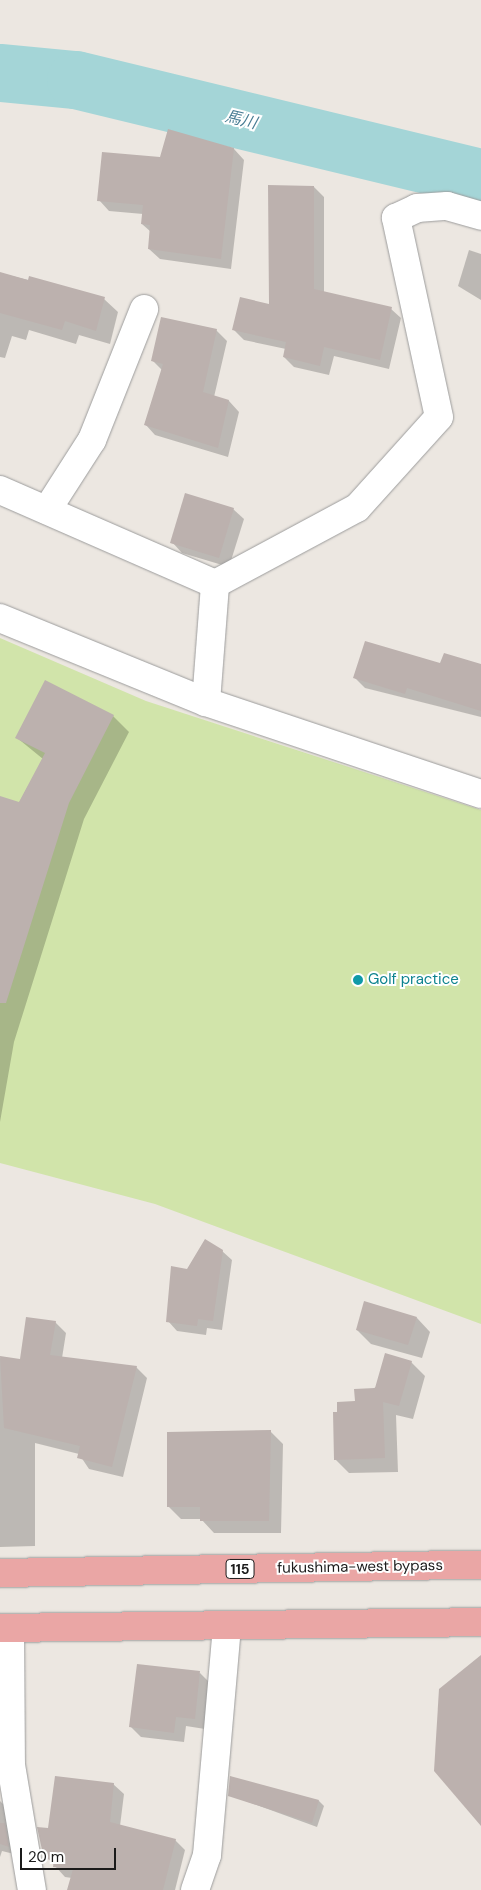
<!DOCTYPE html>
<html>
<head>
<meta charset="utf-8">
<style>
	body { margin:0 }
	#map { position:relative; width:481px; height:1890px; overflow:hidden; background:#ece7e1; font-family:"DM Sans","Noto Sans JP",sans-serif }
	div>[style] { position:absolute }
	.grass>* { inset:0; background:#d1e4aa }
	.shadow>* { inset:0; background:#0003 }
	.river>* { height:58px; margin:-29px; padding:0 29px; transform-origin:29px; border-radius:29px; background:#a4d5d7 }
	.building>* { inset:0; background:#bcb1ae }
	.roads { filter:drop-shadow(0 0 1px #9c9c9c) drop-shadow(0 0 1px #9c9c9c) }
	.minor>* { height:28px; margin:-14px; padding:0 14px; transform-origin:14px; border-radius:14px; background:#fff }
	.trunk>* { height:28px; margin:-14px; padding:0 14px; transform-origin:14px; border-radius:14px; background:#eaa6a5 }
	.dots>* { width:14px; height:14px; translate:-50% -50%; box-sizing:border-box; border:2px solid #fff; border-radius:50% }
	span { translate:-50% -50%; white-space:nowrap; text-align:center; line-height:1.15; -webkit-text-stroke:4px #fff; paint-order:stroke }
	.shield-label span { padding:1px 4px; background:#fff; border:1px solid; border-radius:4px; -webkit-text-stroke-width:0 }
	.shield-label { font-size:14px; color:#1b1b1b; font-weight:700 }
	.culture-label { font-size:15px; color:#0d838f }
	.left { translate:0 -50%; text-align:left }
	.street-label { font-size:15px; color:#1b1b1b }
	.water-label { font-size:16px; color:#497d94; font-style:italic }
	.scale { position:absolute; left:20px; top:1848px; width:96px; height:22px; box-sizing:border-box; border:2px solid #1b1b1b; border-top:0; padding-left:6px; font-size:15px; line-height:18px; white-space:nowrap; color:#1b1b1b; -webkit-text-stroke:4px #fff; paint-order:stroke }
</style>
</head>
<body>
<div id="map">
	<div class="grass">
		<div style="clip-path:polygon(0 638px,146px 701px,481px 810px,481px 1324px,155px 1204px,0 1163px)"></div>
	</div>
	<div class="shadow">
		<div style="clip-path:polygon(234px 149px,244px 160px,231px 269px,160px 259px,149px 249px,151px 232px,142px 224px,143px 214px,109px 211px,99px 200px,161px 159px)"></div>
		<div style="clip-path:polygon(314px 187px,324px 197px,324px 293px,391px 309px,401px 318px,389px 369px,334px 356px,329px 375px,294px 367px,284px 357px,286px 349px,244px 340px,234px 330px,270px 305px)"></div>
		<div style="clip-path:polygon(469px 250px,481px 254px,481px 300px,458px 286px)"></div>
		<div style="clip-path:polygon(0 273px,104px 299px,118px 312px,110px 344px,79px 335px,76px 344px,29px 330px,26px 340px,12px 336px,5px 358px,0 357px)"></div>
		<div style="clip-path:polygon(216px 330px,227px 341px,214px 397px,229px 401px,239px 412px,228px 457px,155px 435px,145px 424px,162px 370px,152px 360px)"></div>
		<div style="clip-path:polygon(233px 509px,244px 519px,229px 567px,182px 553px,172px 542px)"></div>
		<div style="clip-path:polygon(441px 665px,481px 666px,481px 717px,365px 688px,355px 678px)"></div>
		<div style="clip-path:polygon(113px 716px,129px 732px,84px 819px,14px 1042px,0 1122px,0 797px,19px 803px,43px 759px,16px 737px)"></div>
		<div style="clip-path:polygon(222px 1251px,232px 1260px,222px 1330px,207px 1328px,206px 1335px,177px 1331px,168px 1321px,188px 1270px)"></div>
		<div style="clip-path:polygon(417px 1318px,430px 1332px,422px 1358px,371px 1344px,357px 1330px)"></div>
		<div style="clip-path:polygon(55px 1322px,66px 1333px,62px 1358px,136px 1367px,147px 1378px,123px 1477px,89px 1469px,79px 1454px,35px 1443px,35px 1546px,0 1547px,0 1358px,22px 1361px)"></div>
		<div style="clip-path:polygon(411px 1362px,425px 1376px,413px 1419px,396px 1415px,398px 1472px,349px 1473px,335px 1459px,339px 1413px)"></div>
		<div style="clip-path:polygon(270px 1431px,283px 1444px,281px 1533px,214px 1533px,201px 1519px,181px 1519px,168px 1506px)"></div>
		<div style="clip-path:polygon(200px 1673px,210px 1683px,205px 1729px,186px 1726px,184px 1742px,141px 1737px,131px 1727px)"></div>
		<div style="clip-path:polygon(113px 1784px,124px 1794px,120px 1826px,175px 1840px,185px 1850px,175px 1890px,69px 1890px,72px 1878px,65px 1877px,45px 1855px,49px 1829px)"></div>
		<div style="clip-path:polygon(229px 1795px,319px 1801px,324px 1806px,317px 1827px)"></div>
		<div style="clip-path:polygon(0 1801px,10px 1811px,7px 1827px,14px 1834px,18px 1855px,2px 1851px,0 1857px)"></div>
	</div>
	<div class="river">
		<div style="left:0;top:73px;width:76px;rotate:5.3deg"></div>
		<div style="left:76px;top:80px;width:417px;rotate:13.6deg"></div>
	</div>
	<div class="building">
		<div style="clip-path:polygon(168px 129px,234px 148px,221px 259px,148px 249px,150px 225px,141px 224px,143px 205px,97px 201px,102px 152px,160px 157px)"></div>
		<div style="clip-path:polygon(268px 185px,314px 186px,314px 289px,392px 307px,380px 360px,324px 347px,320px 366px,283px 357px,286px 342px,232px 330px,240px 297px,269px 304px)"></div>
		<div style="clip-path:polygon(0 272px,28px 280px,29px 276px,105px 297px,96px 331px,65px 321px,62px 330px,0 313px)"></div>
		<div style="clip-path:polygon(161px 317px,217px 329px,203px 392px,229px 400px,218px 448px,144px 425px,163px 364px,151px 361px)"></div>
		<div style="clip-path:polygon(185px 493px,234px 508px,219px 558px,170px 543px)"></div>
		<div style="clip-path:polygon(365px 641px,440px 663px,444px 653px,481px 664px,481px 711px,407px 688px,405px 694px,353px 678px)"></div>
		<div style="clip-path:polygon(45px 680px,114px 715px,69px 803px,6px 1003px,0 1003px,0 796px,19px 802px,45px 753px,15px 738px)"></div>
		<div style="clip-path:polygon(205px 1239px,223px 1250px,213px 1321px,198px 1319px,197px 1326px,166px 1322px,171px 1266px,187px 1269px)"></div>
		<div style="clip-path:polygon(364px 1301px,417px 1317px,408px 1345px,356px 1330px)"></div>
		<div style="clip-path:polygon(26px 1317px,56px 1321px,50px 1355px,137px 1366px,112px 1467px,77px 1458px,80px 1446px,4px 1428px,0 1356px,20px 1359px)"></div>
		<div style="clip-path:polygon(385px 1353px,412px 1361px,399px 1406px,383px 1402px,385px 1458px,334px 1460px,333px 1412px,337px 1412px,337px 1402px,355px 1401px,354px 1389px,375px 1388px)"></div>
		<div style="clip-path:polygon(271px 1430px,269px 1521px,200px 1521px,200px 1507px,167px 1507px,167px 1432px)"></div>
		<div style="clip-path:polygon(481px 1655px,481px 1826px,434px 1771px,439px 1689px)"></div>
		<div style="clip-path:polygon(137px 1664px,200px 1671px,195px 1719px,176px 1717px,174px 1733px,129px 1727px)"></div>
		<div style="clip-path:polygon(55px 1776px,114px 1783px,110px 1822px,176px 1839px,163px 1890px,67px 1890px,73px 1869px,53px 1867px,54px 1860px,44px 1859px,37px 1827px,48px 1828px)"></div>
		<div style="clip-path:polygon(230px 1776px,319px 1800px,312px 1823px,228px 1796px)"></div>
		<div style="clip-path:polygon(0 1823px,5px 1823px,9px 1847px,0 1844px)"></div>
	</div>
	<div class="roads">
		<div class="minor">
			<div style="left:0;top:490px;width:235px;rotate:23.6deg"></div>
			<div style="left:215px;top:584px;width:161px;rotate:-28.2deg"></div>
			<div style="left:357px;top:508px;width:122px;rotate:-48deg"></div>
			<div style="left:439px;top:417px;width:204px;rotate:-102.2deg"></div>
			<div style="left:396px;top:218px;width:23px;rotate:-25deg"></div>
			<div style="left:417px;top:208px;width:30px;rotate:-4deg"></div>
			<div style="left:447px;top:206px;width:35px;rotate:16deg"></div>
			<div style="left:47px;top:510px;width:83px;rotate:-57.3deg"></div>
			<div style="left:92px;top:440px;width:141px;rotate:-68.3deg"></div>
			<div style="left:0;top:618px;width:222px;rotate:22.2deg"></div>
			<div style="left:206px;top:702px;width:290px;rotate:18.5deg"></div>
			<div style="left:206px;top:702px;width:118px;rotate:-85.6deg"></div>
			<div style="left:10px;top:1628px;width:137px;rotate:89.6deg"></div>
			<div style="left:11px;top:1765px;width:127px;rotate:80.5deg"></div>
			<div style="left:195px;top:1890px;width:37px;rotate:-71deg"></div>
			<div style="left:207px;top:1855px;width:230px;rotate:-85deg"></div>
		</div>
		<div class="trunk">
			<div style="left:0;top:1573px;width:481px;rotate:-1deg"></div>
			<div style="left:0;top:1628px;width:481px;rotate:-0.7deg"></div>
		</div>
	</div>
	<div class="dots">
		<div style="left:358px;top:980px;background:#0f9aa8"></div>
	</div>
	<div class="shield-label">
		<span style="left:240px;top:1569px">115</span>
	</div>
	<div class="culture-label">
		<span class="left" style="left:368px;top:980px">Golf practice</span>
	</div>
	<div class="street-label">
		<span style="left:360px;top:1567px;rotate:-1deg">fukushima-west bypass</span>
	</div>
	<div class="water-label">
		<span style="left:241px;top:120px;rotate:14deg">馬川</span>
	</div>
	<div class="scale">20 m</div>
</div>
</body>
</html>
